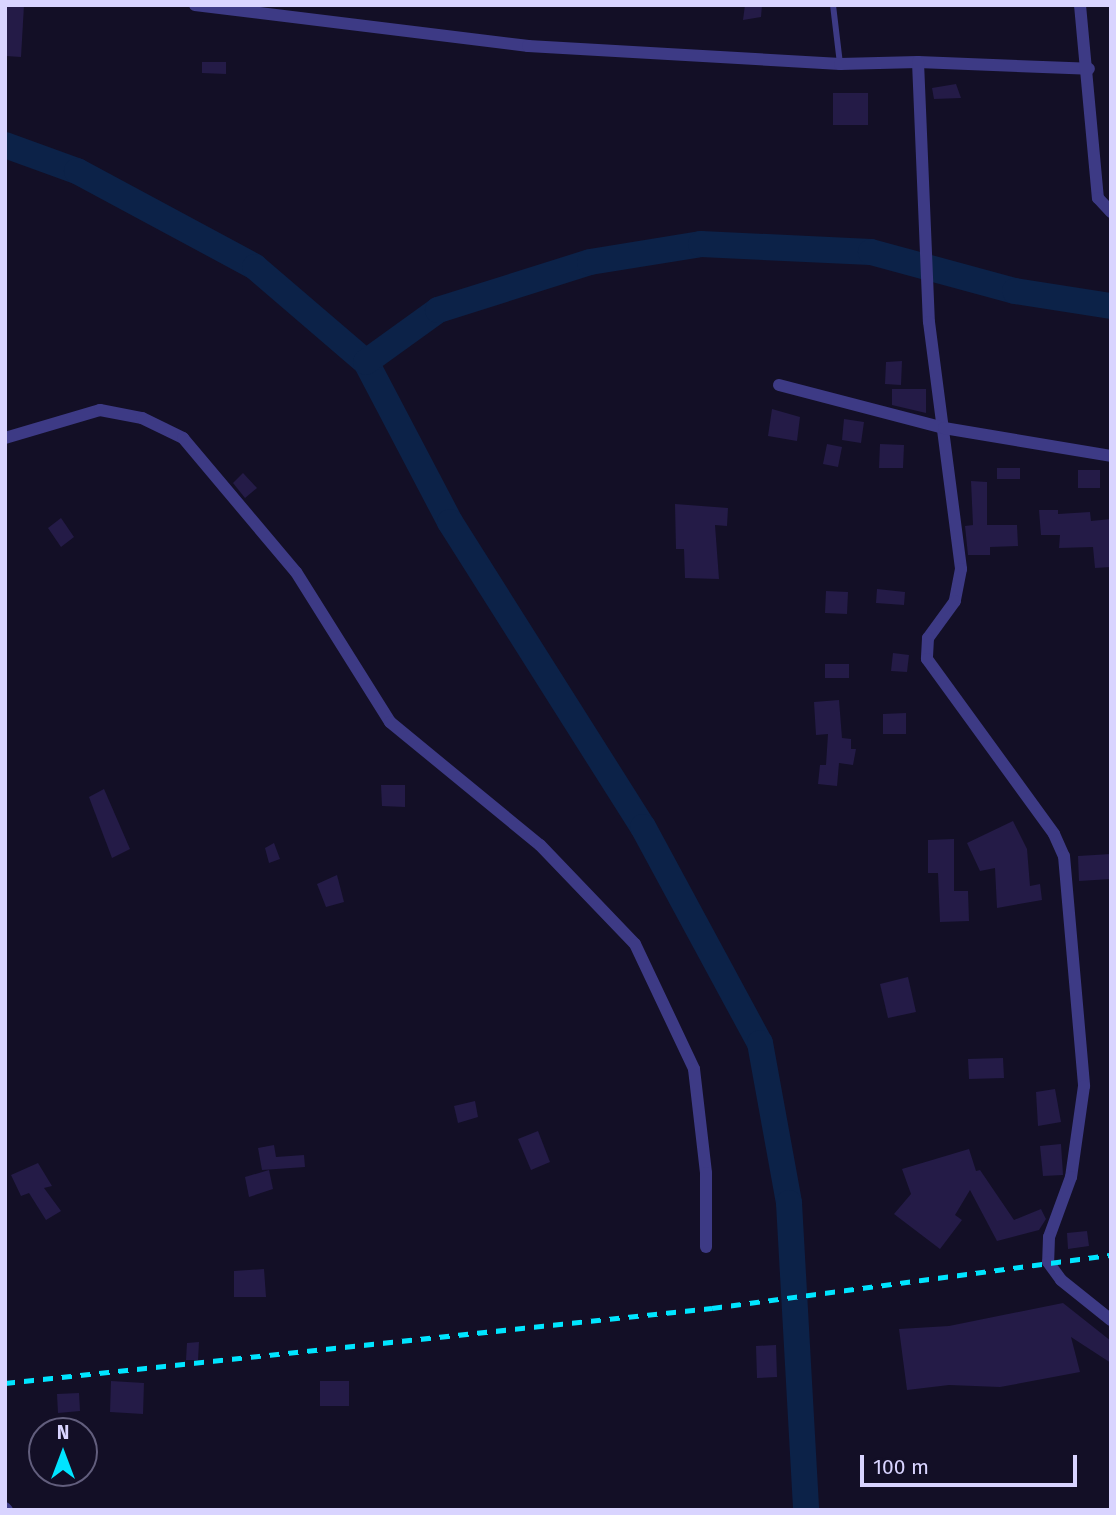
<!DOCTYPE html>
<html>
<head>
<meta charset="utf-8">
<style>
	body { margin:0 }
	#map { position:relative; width:1116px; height:1515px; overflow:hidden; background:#130f26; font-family:"Fira Sans",sans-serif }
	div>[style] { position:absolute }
	.river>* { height:26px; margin:-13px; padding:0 13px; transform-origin:13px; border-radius:13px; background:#0c2248 }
	.building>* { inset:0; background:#241b47 }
	.lane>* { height:6px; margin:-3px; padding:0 3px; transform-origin:3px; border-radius:3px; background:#3d3a85 }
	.street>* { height:12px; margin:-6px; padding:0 6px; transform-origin:6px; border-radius:6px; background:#3d3a85 }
	.rail>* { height:4.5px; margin-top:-2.25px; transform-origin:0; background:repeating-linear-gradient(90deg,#00e5ff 0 10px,transparent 0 19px) }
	span { translate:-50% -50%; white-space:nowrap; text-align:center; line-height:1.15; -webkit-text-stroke:6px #130f26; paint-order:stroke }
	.frame { position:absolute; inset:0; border:7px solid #d9d4ff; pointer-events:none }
	.north { position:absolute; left:28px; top:1417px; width:70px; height:70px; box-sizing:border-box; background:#130f26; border:2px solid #625e7d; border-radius:50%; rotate:0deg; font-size:19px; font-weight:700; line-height:28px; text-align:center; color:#d9d4ff }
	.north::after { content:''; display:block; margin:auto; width:24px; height:32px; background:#00e5ff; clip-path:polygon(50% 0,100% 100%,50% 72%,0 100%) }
	.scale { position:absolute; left:860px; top:1455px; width:217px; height:32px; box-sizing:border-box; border:4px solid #d9d4ff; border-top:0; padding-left:9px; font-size:21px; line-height:24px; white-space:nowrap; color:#d9d4ff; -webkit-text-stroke:5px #130f26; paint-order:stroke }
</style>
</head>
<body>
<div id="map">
	<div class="river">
		<div style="left:5px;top:145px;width:77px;rotate:19.9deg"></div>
		<div style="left:77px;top:171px;width:202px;rotate:28.3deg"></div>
		<div style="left:255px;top:267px;width:146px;rotate:40.6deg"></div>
		<div style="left:366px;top:362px;width:181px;rotate:62.3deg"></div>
		<div style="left:450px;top:522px;width:361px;rotate:57.7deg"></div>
		<div style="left:643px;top:827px;width:246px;rotate:61.6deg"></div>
		<div style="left:760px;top:1043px;width:163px;rotate:79.7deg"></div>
		<div style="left:789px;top:1203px;width:307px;rotate:86.8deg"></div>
		<div style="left:366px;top:362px;width:89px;rotate:-35.8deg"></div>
		<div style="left:438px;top:310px;width:159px;rotate:-17.5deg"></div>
		<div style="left:590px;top:262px;width:112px;rotate:-9.2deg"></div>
		<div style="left:701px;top:244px;width:170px;rotate:2.7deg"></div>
		<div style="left:871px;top:252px;width:149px;rotate:15.2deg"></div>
		<div style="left:1015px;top:291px;width:97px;rotate:8.9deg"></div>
	</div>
	<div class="building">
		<div style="clip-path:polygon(7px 5px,24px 5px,21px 57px,6px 56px)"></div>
		<div style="clip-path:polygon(745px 5px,762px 5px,761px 17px,743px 20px)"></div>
		<div style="clip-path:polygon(202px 62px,226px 62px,226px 74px,202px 73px)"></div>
		<div style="clip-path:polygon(956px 84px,961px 98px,934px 99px,932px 88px)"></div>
		<div style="clip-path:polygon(833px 93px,868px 93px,868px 125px,833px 125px)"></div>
		<div style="clip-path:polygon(902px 361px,901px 385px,885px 384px,886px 362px)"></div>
		<div style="clip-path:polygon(892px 389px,926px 389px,926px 413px,892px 405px)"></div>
		<div style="clip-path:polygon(772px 409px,800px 417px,797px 441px,768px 436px)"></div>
		<div style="clip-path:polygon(844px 419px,864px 422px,861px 443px,842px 440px)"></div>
		<div style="clip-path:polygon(827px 444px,842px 447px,838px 467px,823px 464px)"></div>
		<div style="clip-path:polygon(880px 444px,904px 445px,903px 468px,879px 468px)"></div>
		<div style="clip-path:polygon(997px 468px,1020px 468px,1020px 479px,997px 479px)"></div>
		<div style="clip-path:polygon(1078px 470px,1100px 470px,1100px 488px,1078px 488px)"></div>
		<div style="clip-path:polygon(243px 473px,257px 488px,245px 498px,233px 483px)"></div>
		<div style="clip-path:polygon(971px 481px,987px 482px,987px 525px,1017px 525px,1018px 546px,990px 547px,990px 555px,968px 555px,965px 526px,973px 525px)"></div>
		<div style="clip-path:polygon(675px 504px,728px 508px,727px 526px,715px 525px,719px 579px,685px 578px,684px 549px,676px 549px)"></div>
		<div style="clip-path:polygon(1039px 510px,1058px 510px,1058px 514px,1090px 512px,1091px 521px,1111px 519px,1111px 567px,1095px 568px,1093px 547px,1059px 548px,1060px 535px,1041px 535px)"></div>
		<div style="clip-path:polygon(61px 518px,74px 537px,61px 547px,48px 528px)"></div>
		<div style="clip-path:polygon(877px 589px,905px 592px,904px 605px,876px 603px)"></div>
		<div style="clip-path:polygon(826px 591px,848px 592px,847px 614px,825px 613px)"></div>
		<div style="clip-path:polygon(893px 653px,909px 655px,907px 672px,891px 671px)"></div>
		<div style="clip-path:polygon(825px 664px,849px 664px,849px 678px,825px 678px)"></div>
		<div style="clip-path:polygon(839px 700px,842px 738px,851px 739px,851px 749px,856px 749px,853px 765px,839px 763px,837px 786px,818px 784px,820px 765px,826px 765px,828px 734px,816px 735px,814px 702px)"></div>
		<div style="clip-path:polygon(906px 713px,906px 734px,883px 734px,883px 714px)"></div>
		<div style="clip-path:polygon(381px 785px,405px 785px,405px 807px,382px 806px)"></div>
		<div style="clip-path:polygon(104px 789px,130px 849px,112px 858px,89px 797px)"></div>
		<div style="clip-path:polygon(1013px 821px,1027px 849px,1030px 886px,1040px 884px,1042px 900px,997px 908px,995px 868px,980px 871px,967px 843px)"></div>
		<div style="clip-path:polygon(954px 839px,954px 891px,968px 891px,969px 921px,940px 922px,938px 873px,928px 873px,928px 840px)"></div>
		<div style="clip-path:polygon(274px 843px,280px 859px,269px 863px,265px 848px)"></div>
		<div style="clip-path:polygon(1111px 854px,1111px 879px,1079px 881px,1078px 856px)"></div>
		<div style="clip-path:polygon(337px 875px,344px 902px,326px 907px,317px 884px)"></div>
		<div style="clip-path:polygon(908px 977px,916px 1012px,888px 1018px,880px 984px)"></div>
		<div style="clip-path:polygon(1003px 1058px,1004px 1078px,969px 1079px,968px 1059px)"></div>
		<div style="clip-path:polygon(1055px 1089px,1061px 1122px,1038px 1126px,1036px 1092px)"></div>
		<div style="clip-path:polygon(475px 1101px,478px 1117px,458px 1123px,454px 1106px)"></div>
		<div style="clip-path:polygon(538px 1131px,550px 1162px,531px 1170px,518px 1139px)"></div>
		<div style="clip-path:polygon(1061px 1144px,1063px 1175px,1043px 1176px,1040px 1146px)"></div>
		<div style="clip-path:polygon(274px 1145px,276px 1157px,304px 1155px,305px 1167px,262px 1170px,258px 1148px)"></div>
		<div style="clip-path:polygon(969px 1149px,976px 1171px,980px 1170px,1014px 1220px,1041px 1209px,1046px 1219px,1039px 1230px,997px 1241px,970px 1190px,955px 1215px,962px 1220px,940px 1249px,894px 1214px,911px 1194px,902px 1169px)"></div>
		<div style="clip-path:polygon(38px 1163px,52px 1186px,44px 1188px,61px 1211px,46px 1220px,29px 1193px,21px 1196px,11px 1175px)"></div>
		<div style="clip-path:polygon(269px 1170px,273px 1189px,249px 1197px,245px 1177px)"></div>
		<div style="clip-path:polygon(1087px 1231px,1089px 1246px,1068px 1249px,1067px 1233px)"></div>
		<div style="clip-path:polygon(264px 1269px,266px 1297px,234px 1297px,234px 1271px)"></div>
		<div style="clip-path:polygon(1063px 1303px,1111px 1341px,1111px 1363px,1071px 1337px,1080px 1372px,1000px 1387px,949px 1385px,907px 1390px,899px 1329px,949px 1326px)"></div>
		<div style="clip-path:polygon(199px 1342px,198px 1360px,186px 1360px,187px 1343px)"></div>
		<div style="clip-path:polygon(776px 1345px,777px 1377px,757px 1378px,756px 1346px)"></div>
		<div style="clip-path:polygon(111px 1381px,144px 1383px,143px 1414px,110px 1412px)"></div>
		<div style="clip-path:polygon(320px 1381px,349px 1381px,349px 1406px,320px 1406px)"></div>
		<div style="clip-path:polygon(79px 1393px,80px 1411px,58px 1413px,57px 1394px)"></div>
	</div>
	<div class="lane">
		<div style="left:833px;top:5px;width:59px;rotate:83.2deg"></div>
	</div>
	<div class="street">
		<div style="left:195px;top:5px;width:336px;rotate:7deg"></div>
		<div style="left:528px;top:46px;width:313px;rotate:3.3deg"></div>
		<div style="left:840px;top:64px;width:78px;rotate:-1.5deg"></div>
		<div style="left:918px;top:62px;width:171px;rotate:2.3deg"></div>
		<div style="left:1080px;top:5px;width:194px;rotate:84.7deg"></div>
		<div style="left:1098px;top:198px;width:19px;rotate:47deg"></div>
		<div style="left:918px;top:62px;width:260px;rotate:87.6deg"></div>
		<div style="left:929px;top:322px;width:249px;rotate:82.6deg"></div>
		<div style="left:961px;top:569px;width:33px;rotate:101deg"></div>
		<div style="left:955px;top:601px;width:46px;rotate:126.1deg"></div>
		<div style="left:928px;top:638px;width:21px;rotate:93deg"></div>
		<div style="left:927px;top:659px;width:216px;rotate:54deg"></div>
		<div style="left:1054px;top:834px;width:24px;rotate:66deg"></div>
		<div style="left:1064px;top:856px;width:231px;rotate:85deg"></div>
		<div style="left:1084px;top:1086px;width:92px;rotate:98.1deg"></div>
		<div style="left:1071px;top:1177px;width:64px;rotate:110.1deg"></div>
		<div style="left:1049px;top:1237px;width:25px;rotate:92deg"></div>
		<div style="left:1048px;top:1262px;width:22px;rotate:54deg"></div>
		<div style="left:1061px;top:1280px;width:64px;rotate:38.7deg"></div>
		<div style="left:779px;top:385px;width:171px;rotate:14.6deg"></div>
		<div style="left:944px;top:428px;width:169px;rotate:9.5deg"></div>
		<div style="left:5px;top:438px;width:99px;rotate:-16.4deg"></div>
		<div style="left:100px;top:410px;width:43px;rotate:10.8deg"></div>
		<div style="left:142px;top:418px;width:46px;rotate:26deg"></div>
		<div style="left:183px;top:438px;width:175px;rotate:49.9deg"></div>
		<div style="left:296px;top:572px;width:177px;rotate:57.9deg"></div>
		<div style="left:390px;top:722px;width:194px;rotate:39.4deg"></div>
		<div style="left:540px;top:845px;width:137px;rotate:46.2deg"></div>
		<div style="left:635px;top:944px;width:138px;rotate:64.7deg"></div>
		<div style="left:694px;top:1069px;width:105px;rotate:83.4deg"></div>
		<div style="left:706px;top:1173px;width:74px;rotate:90deg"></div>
		<div style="left:5px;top:1508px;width:3px;rotate:45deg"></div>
	</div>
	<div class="rail">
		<div style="left:5px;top:1383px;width:711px;rotate:-6.06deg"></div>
		<div style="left:712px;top:1308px;width:403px;rotate:-7.6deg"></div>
	</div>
	<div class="frame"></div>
	<div class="north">N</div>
	<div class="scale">100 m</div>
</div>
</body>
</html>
